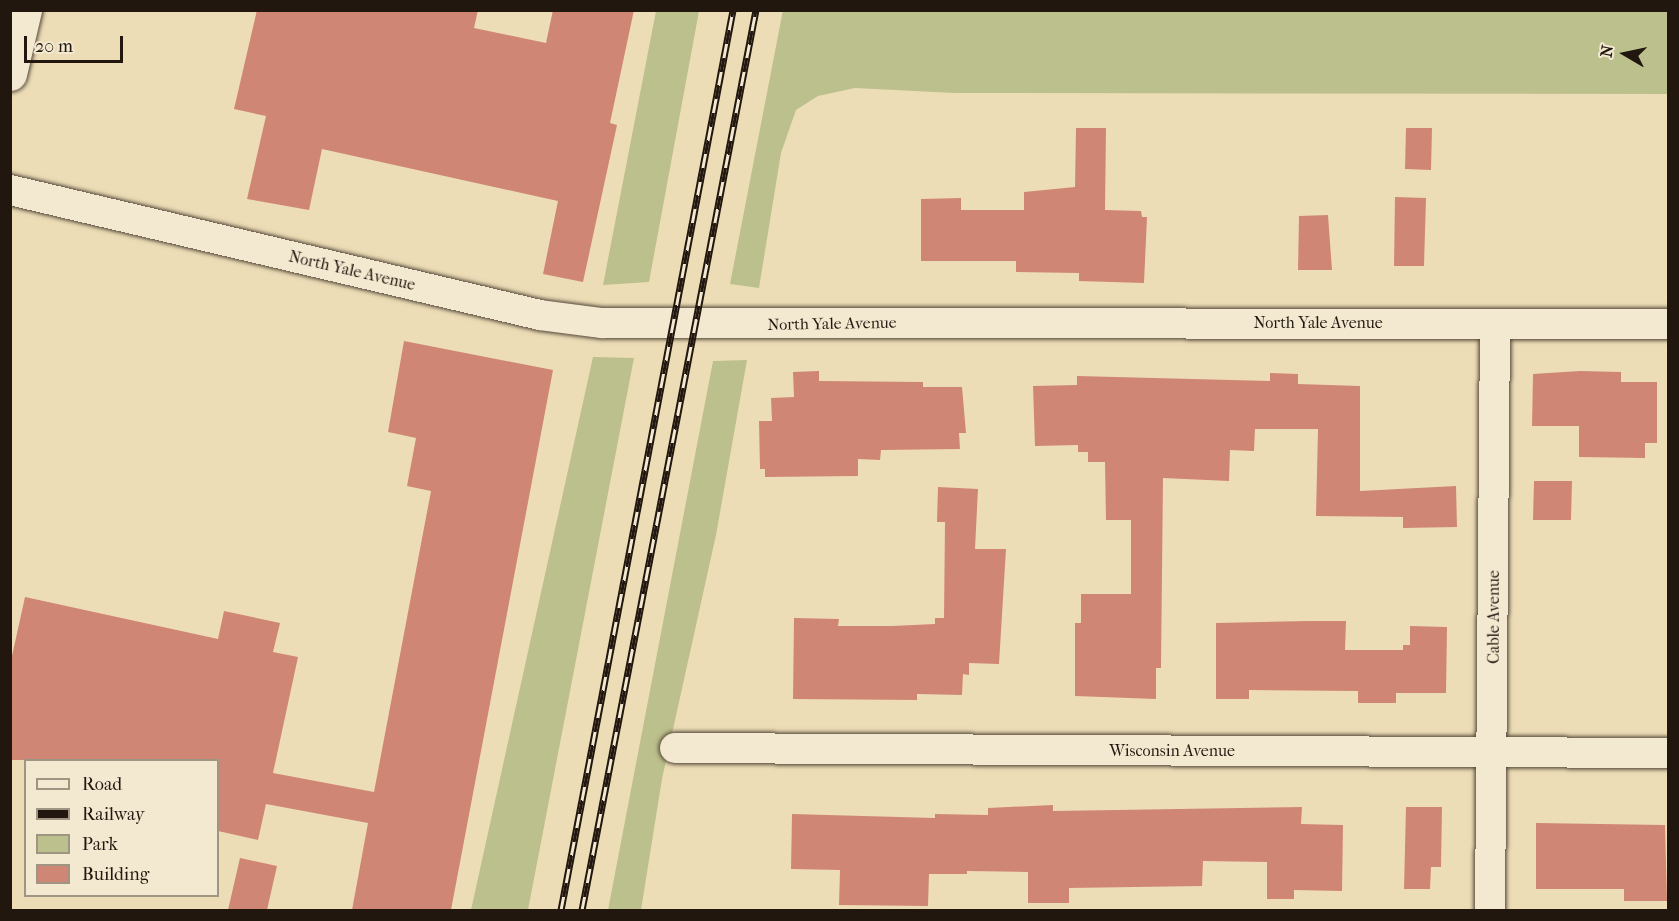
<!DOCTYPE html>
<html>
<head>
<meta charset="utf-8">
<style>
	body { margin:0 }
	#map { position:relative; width:1679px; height:921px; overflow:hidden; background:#edddb7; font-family:"IM FELL French Canon",serif }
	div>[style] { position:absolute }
	.green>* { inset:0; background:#bcc08c }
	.building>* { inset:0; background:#d08674 }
	.roads { filter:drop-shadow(0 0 2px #544839) drop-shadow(0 0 2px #544839) }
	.street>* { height:30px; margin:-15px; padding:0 15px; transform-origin:15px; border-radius:15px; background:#f3e9d0 }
	.secondary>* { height:33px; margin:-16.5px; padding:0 16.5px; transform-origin:16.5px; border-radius:16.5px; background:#f3e9d0 }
	.rail>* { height:7px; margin-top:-3.5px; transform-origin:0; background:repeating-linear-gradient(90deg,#f3e9d0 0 14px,#21170f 0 28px); box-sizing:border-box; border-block:2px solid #21170f }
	span { translate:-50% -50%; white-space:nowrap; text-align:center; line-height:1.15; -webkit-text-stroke:4.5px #f3e9d0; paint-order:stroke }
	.street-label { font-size:16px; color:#21170f }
	.frame { position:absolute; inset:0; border:12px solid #21170f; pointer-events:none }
	.legend { position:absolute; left:24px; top:759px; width:195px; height:138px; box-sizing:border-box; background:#f3e9d0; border:2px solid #9f9583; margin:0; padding:8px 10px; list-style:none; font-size:18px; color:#21170f }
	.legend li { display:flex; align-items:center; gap:12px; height:30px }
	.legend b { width:30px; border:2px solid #9f9583 }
	.north { position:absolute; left:1595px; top:24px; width:60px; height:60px; -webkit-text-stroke:4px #f3e9d0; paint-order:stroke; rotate:279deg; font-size:16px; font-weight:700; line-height:24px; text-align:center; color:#21170f }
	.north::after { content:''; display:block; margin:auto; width:21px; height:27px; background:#21170f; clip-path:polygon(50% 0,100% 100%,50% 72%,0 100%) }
	.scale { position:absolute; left:24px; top:36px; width:99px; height:27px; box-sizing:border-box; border:3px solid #21170f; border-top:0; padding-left:8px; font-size:18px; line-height:21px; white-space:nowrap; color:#21170f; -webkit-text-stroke:4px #f3e9d0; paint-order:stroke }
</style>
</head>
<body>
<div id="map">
	<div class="green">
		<div style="clip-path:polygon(783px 10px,1668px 11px,1668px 94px,954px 93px,855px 88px,818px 96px,796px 110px,781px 153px,759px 288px,730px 284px)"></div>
		<div style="clip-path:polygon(656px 11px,699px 11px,649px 282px,603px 285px)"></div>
		<div style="clip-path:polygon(593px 357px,634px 358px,528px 910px,471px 910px)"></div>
		<div style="clip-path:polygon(747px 360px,716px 535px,662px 779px,641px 910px,608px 910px,713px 361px)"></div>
	</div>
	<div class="building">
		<div style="clip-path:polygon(257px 10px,478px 10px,474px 28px,546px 43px,553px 10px,634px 10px,610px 123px,617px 125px,583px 282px,543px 274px,558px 201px,322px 149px,309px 210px,247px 199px,266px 116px,234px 109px)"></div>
		<div style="clip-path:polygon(1076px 128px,1106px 128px,1105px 210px,1141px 211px,1142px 217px,1147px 217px,1144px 283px,1079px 281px,1079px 273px,1016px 272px,1016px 261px,921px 261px,921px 199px,961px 198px,961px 210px,1024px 210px,1024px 192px,1075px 187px)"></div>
		<div style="clip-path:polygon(1406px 128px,1432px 128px,1431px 170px,1405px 169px)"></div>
		<div style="clip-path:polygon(1395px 197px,1426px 198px,1424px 266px,1394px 266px)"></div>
		<div style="clip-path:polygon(1328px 215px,1332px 270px,1298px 270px,1299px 216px)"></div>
		<div style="clip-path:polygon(404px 341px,553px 370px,451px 910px,352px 910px,368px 823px,266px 804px,258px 840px,218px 831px,218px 760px,10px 760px,10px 665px,25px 597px,218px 639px,224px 611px,280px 623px,273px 652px,298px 657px,273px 773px,374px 792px,431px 491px,407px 486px,416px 438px,388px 432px)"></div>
		<div style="clip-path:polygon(819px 371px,819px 381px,923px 382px,923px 387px,962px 387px,966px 433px,959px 433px,960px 449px,881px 450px,880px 460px,858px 459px,858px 476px,765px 477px,765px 469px,760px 469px,759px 421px,772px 421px,771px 398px,794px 397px,793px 372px)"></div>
		<div style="clip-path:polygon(1580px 371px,1621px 372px,1621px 382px,1657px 382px,1657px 443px,1645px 443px,1645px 458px,1579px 457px,1579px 426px,1532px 426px,1533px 374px)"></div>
		<div style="clip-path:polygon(1270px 373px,1298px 374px,1298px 384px,1360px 386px,1360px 491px,1456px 486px,1457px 527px,1403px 528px,1403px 517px,1316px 516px,1318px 429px,1255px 429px,1254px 451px,1230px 450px,1229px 481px,1163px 478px,1161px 668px,1156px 668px,1156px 699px,1075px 696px,1075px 623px,1081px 623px,1081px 594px,1131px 594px,1131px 520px,1106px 520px,1105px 462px,1088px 462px,1088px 452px,1078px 452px,1078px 445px,1035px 446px,1033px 386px,1077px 385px,1077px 376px,1270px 381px)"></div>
		<div style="clip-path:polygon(1534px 481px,1572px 481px,1571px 520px,1533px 520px)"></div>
		<div style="clip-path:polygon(938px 487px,978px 489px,975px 549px,1006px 549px,999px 664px,969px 663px,969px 675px,963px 674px,962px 695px,917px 694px,917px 700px,793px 699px,794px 618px,839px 619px,838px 626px,892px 626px,935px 624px,935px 618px,944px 618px,945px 522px,937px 522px)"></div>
		<div style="clip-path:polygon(1309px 621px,1346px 621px,1345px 650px,1403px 650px,1403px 645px,1410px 645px,1410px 626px,1447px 627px,1446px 693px,1396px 693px,1396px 703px,1358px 703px,1358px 691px,1249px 690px,1249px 699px,1216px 699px,1216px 623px)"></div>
		<div style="clip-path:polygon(1053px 805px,1053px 811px,1302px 807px,1301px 824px,1343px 825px,1342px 891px,1294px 890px,1294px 899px,1267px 899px,1267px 862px,1203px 861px,1202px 886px,1069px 888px,1069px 903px,1028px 903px,1028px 872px,967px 871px,967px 874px,929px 874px,928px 906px,839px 905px,840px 870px,791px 869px,792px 814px,935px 818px,935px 814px,988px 815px,988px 808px)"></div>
		<div style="clip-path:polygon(1406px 807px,1442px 807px,1441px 867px,1431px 867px,1430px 889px,1404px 889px)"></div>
		<div style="clip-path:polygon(1536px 823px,1665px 825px,1667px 901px,1624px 901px,1624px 889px,1536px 889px)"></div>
		<div style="clip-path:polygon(240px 858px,277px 866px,267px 910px,228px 910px)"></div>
	</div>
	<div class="roads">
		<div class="street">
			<div style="left:10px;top:190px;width:545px;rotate:13.27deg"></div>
			<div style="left:540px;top:315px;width:63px;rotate:7.4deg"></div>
			<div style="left:602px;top:323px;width:1066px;rotate:0.05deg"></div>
			<div style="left:675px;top:748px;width:993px;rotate:0.29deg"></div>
			<div style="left:1490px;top:910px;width:586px;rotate:-89.51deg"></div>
		</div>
		<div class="secondary">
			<div style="left:10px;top:74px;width:66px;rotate:-76.8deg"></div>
		</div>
	</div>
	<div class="rail">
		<div style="left:561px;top:910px;width:916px;rotate:-79.18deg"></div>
		<div style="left:582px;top:910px;width:917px;rotate:-79.06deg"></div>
	</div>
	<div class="street-label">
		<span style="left:352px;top:271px;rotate:13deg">North Yale Avenue</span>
		<span style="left:1318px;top:323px">North Yale Avenue</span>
		<span style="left:832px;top:324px;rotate:-1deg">North Yale Avenue</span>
		<span style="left:1494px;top:617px;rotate:-90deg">Cable Avenue</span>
		<span style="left:1172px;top:751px">Wisconsin Avenue</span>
	</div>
	<div class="frame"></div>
	<ul class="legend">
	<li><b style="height:8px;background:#f3e9d0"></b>Road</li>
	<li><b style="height:8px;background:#21170f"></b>Railway</li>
	<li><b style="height:16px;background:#bcc08c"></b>Park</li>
	<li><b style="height:16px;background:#d08674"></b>Building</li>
	</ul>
	<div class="north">N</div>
	<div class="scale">20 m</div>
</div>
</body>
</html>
